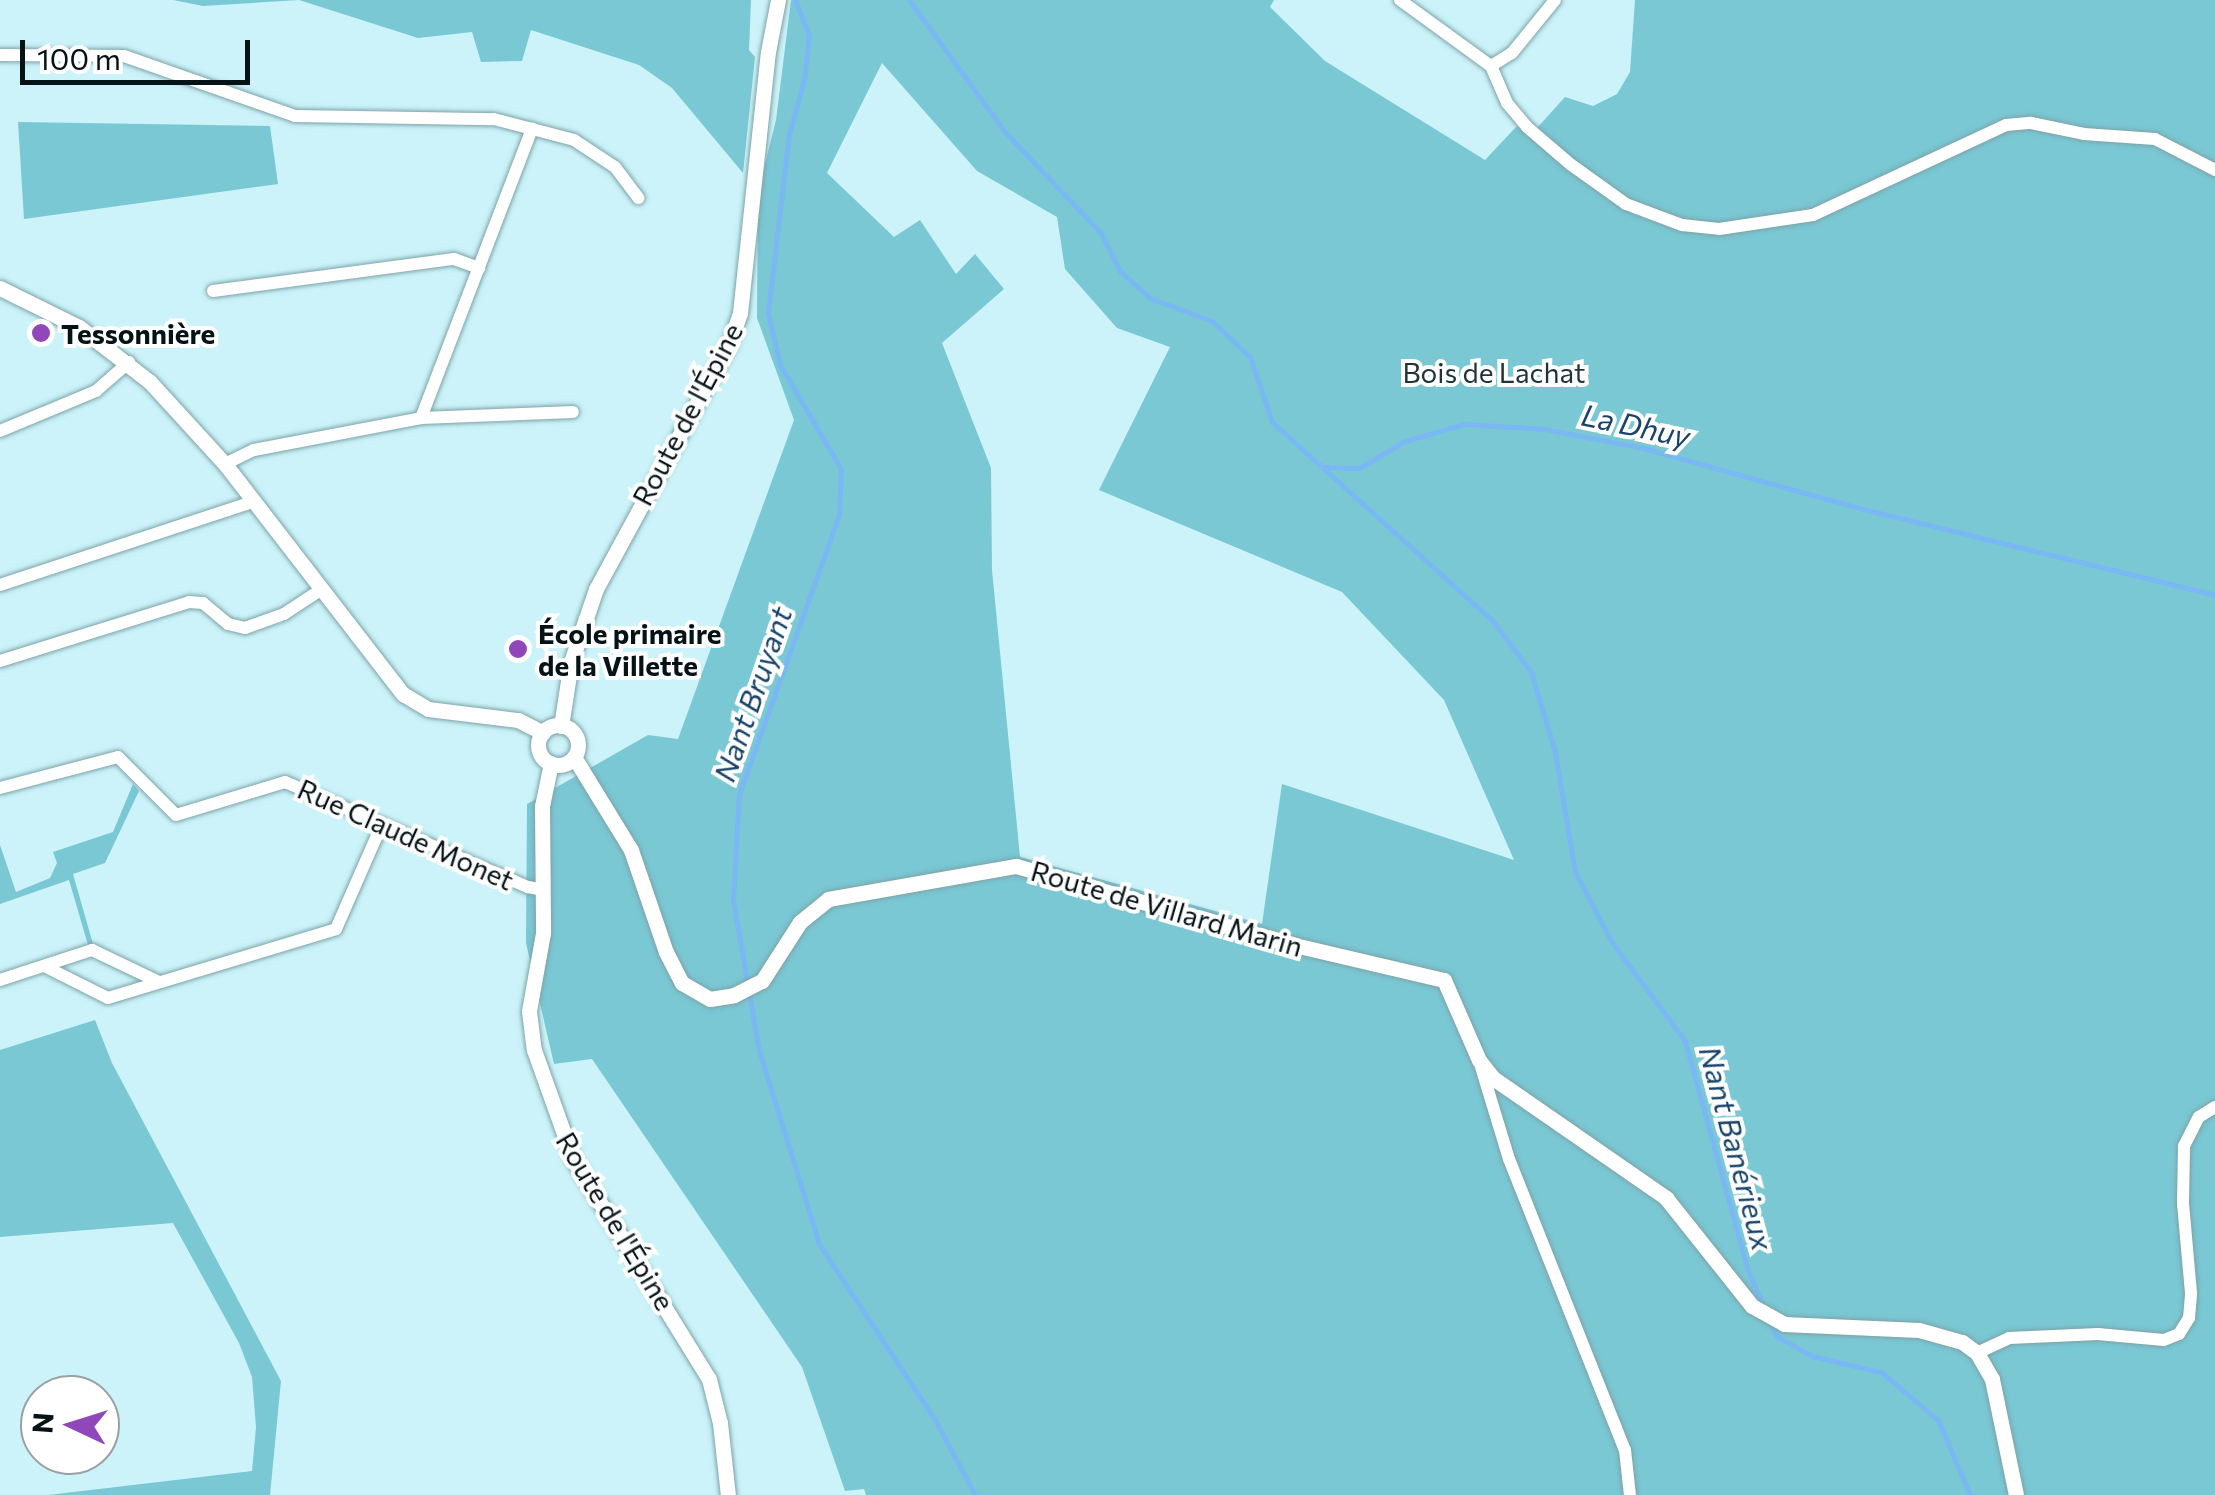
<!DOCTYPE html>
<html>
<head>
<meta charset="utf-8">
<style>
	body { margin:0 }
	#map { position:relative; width:2215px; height:1495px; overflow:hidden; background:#cbf3f9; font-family:Commissioner,sans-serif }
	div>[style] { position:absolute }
	.green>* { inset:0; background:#7ac8d4 }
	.stream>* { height:5px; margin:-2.5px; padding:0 2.5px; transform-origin:2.5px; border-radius:2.5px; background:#7ab8f4 }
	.roads { filter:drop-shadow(0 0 2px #7da3a8) drop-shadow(0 0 2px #7da3a8) }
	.minor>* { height:12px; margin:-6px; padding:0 6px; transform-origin:6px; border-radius:6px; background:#fff }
	.tertiary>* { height:15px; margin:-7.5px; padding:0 7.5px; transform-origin:7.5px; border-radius:7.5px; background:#fff }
	.tertiary>.ring { margin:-7.5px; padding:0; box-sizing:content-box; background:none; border:15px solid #fff; border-radius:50% }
	.dots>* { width:28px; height:28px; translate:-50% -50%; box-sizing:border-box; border:5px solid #fff; border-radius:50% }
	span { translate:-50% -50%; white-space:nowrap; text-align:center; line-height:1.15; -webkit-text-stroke:8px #fff; paint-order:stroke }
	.poi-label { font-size:28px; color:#051316; font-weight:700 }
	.left { translate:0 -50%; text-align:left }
	.park-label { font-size:28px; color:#1e3437 }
	.street-label { font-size:28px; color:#051316 }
	.water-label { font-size:30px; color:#18446c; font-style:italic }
	.north { position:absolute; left:20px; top:1375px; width:100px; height:100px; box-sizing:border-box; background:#fff; border:2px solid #9ba1a2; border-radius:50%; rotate:274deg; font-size:28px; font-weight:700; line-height:40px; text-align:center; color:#051316 }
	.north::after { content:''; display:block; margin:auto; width:35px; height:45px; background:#8f47ba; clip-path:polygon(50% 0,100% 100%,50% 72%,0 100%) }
	.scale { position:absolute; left:20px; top:40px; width:230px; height:45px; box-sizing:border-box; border:5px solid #051316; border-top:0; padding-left:12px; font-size:30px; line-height:35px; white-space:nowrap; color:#051316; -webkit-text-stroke:8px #fff; paint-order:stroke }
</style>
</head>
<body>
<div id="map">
	<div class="green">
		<div style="clip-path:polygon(173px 0,751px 0,749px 50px,755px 57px,743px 173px,672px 88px,639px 65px,531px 30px,522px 61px,481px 62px,472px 32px,418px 38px,299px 0,203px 6px)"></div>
		<div style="clip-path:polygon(evenodd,791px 0,1274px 0,1270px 7px,1325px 61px,1485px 160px,1516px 127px,1537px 128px,1565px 97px,1593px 106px,1617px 94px,1630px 72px,1635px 0,2215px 0,2215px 1495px,866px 1495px,864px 1489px,845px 1491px,802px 1367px,592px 1059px,554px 1064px,526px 943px,527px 804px,648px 735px,678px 739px,794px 420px,757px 318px,758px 192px,776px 120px,791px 0,882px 63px,977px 171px,1057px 217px,1065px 269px,1117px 328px,1170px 347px,1099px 490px,1342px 592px,1444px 700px,1514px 860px,1282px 784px,1262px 924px,1020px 857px,992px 570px,991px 468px,942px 343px,1004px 289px,975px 254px,956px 274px,920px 220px,894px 237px,827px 173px,882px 63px)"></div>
		<div style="clip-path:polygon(18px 122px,270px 126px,278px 184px,24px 219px)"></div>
		<div style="clip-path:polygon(133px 784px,139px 791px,105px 863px,73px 874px,93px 944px,88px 945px,69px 880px,0 904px,0 845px,16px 892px,50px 878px,57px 863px,53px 852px,113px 832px)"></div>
		<div style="clip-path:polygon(95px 1020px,112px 1063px,281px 1381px,270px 1495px,48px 1495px,252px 1471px,256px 1427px,252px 1377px,239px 1343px,173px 1223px,0 1237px,0 1050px)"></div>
	</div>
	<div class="stream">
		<div style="left:795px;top:0;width:38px;rotate:68deg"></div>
		<div style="left:809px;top:35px;width:45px;rotate:96.3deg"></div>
		<div style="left:804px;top:80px;width:56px;rotate:105.5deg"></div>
		<div style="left:789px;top:134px;width:180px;rotate:96.7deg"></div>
		<div style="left:768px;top:313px;width:53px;rotate:77deg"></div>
		<div style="left:780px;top:365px;width:121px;rotate:59.6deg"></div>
		<div style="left:841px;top:469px;width:46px;rotate:92.5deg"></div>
		<div style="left:839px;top:515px;width:297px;rotate:109.7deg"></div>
		<div style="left:739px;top:795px;width:104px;rotate:93.3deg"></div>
		<div style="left:733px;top:899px;width:154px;rotate:80.3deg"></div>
		<div style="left:759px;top:1051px;width:202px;rotate:72.7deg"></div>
		<div style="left:819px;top:1244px;width:211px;rotate:56.6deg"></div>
		<div style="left:935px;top:1420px;width:85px;rotate:61.9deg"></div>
		<div style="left:909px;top:0;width:163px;rotate:54deg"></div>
		<div style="left:1005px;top:132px;width:139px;rotate:46.5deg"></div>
		<div style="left:1101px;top:233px;width:42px;rotate:63.4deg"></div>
		<div style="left:1120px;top:271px;width:40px;rotate:42deg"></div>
		<div style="left:1150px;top:298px;width:66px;rotate:20.4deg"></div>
		<div style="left:1212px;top:321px;width:52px;rotate:43.5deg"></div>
		<div style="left:1250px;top:357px;width:69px;rotate:71.3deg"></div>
		<div style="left:1272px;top:422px;width:296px;rotate:42deg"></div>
		<div style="left:1492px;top:620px;width:65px;rotate:53.1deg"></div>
		<div style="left:1531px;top:672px;width:84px;rotate:73.3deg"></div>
		<div style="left:1555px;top:752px;width:122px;rotate:80.5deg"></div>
		<div style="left:1575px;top:872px;width:81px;rotate:62.2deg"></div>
		<div style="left:1613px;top:944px;width:121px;rotate:53.4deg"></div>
		<div style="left:1685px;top:1041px;width:235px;rotate:74.7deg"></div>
		<div style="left:1747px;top:1268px;width:43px;rotate:67deg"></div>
		<div style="left:1323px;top:467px;width:36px;rotate:2deg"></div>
		<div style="left:1359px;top:468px;width:53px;rotate:-30.4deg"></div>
		<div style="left:1405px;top:441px;width:61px;rotate:-16.1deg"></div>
		<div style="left:1464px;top:424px;width:81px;rotate:3.5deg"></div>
		<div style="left:1545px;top:429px;width:100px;rotate:11deg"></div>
		<div style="left:1643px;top:448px;width:228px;rotate:15.5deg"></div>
		<div style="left:1863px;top:509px;width:362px;rotate:13.7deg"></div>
		<div style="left:1770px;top:1323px;width:14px;rotate:65deg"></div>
		<div style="left:1776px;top:1336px;width:41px;rotate:29.1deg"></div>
		<div style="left:1812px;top:1356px;width:71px;rotate:13.1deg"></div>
		<div style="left:1881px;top:1372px;width:75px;rotate:40.1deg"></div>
		<div style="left:1938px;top:1420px;width:82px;rotate:66.9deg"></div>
	</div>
	<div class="roads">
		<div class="minor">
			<div style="left:1400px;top:0;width:112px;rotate:36deg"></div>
			<div style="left:1491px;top:66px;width:25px;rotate:-32deg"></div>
			<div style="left:1512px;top:53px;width:68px;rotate:-50.9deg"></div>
			<div style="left:0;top:55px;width:124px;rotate:0.5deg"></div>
			<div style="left:124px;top:56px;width:181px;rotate:19.3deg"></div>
			<div style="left:295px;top:116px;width:199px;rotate:0.9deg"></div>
			<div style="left:494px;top:119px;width:83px;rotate:14.7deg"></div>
			<div style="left:574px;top:140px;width:49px;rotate:33.4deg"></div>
			<div style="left:615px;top:167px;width:39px;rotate:53deg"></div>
			<div style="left:1491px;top:66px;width:40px;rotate:66.6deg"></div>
			<div style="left:1507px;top:103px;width:31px;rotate:50deg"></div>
			<div style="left:1527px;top:127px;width:57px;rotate:40.7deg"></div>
			<div style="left:1570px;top:164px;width:69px;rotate:35.5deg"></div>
			<div style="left:1626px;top:204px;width:60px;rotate:20.6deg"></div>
			<div style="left:1682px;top:225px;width:37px;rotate:6deg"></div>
			<div style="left:1719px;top:229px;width:95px;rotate:-8.5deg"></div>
			<div style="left:1813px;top:215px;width:213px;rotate:-25deg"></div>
			<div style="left:2006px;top:125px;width:25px;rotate:-5deg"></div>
			<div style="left:2031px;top:123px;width:54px;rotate:11.7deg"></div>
			<div style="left:2084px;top:134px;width:71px;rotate:4deg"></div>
			<div style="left:2155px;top:139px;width:68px;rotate:27.3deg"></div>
			<div style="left:213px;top:291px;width:243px;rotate:-7.6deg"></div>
			<div style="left:454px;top:259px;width:27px;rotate:20deg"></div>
			<div style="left:421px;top:418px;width:310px;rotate:-69deg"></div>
			<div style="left:0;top:431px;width:104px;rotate:-22.6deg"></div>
			<div style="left:96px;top:391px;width:44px;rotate:-41.3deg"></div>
			<div style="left:225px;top:464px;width:32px;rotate:-26deg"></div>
			<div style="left:254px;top:450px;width:170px;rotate:-10.8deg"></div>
			<div style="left:421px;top:418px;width:152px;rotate:-2.3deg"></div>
			<div style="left:0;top:585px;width:268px;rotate:-18.2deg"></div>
			<div style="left:0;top:661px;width:198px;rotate:-17.3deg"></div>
			<div style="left:189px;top:602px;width:14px;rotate:4deg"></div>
			<div style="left:203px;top:603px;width:33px;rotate:40deg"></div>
			<div style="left:228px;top:624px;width:17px;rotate:13deg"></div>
			<div style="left:245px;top:628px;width:41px;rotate:-19.7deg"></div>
			<div style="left:284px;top:614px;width:45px;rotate:-33.3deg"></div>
			<div style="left:0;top:788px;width:122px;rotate:-14.7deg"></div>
			<div style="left:118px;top:757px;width:82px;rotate:45deg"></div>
			<div style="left:176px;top:815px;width:114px;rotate:-16.8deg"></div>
			<div style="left:285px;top:782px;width:265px;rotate:23.4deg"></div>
			<div style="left:528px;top:887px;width:16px;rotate:11deg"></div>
			<div style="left:46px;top:967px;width:69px;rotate:26.6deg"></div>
			<div style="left:108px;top:998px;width:238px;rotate:-16.8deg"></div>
			<div style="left:336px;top:929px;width:115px;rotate:-66.3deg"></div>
			<div style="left:0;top:980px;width:97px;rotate:-18.1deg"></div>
			<div style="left:92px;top:950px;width:74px;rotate:25.5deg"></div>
			<div style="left:1481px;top:1067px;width:96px;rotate:73.1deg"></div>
			<div style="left:1509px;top:1159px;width:313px;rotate:68.3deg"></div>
			<div style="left:1625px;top:1450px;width:45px;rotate:83.7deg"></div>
			<div style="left:1977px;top:1353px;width:35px;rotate:-25deg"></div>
			<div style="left:2009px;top:1338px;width:89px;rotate:-2.6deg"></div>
			<div style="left:2098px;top:1334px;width:66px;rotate:5.2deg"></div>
			<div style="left:2164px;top:1340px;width:16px;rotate:-22deg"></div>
			<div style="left:2179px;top:1334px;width:19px;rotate:-58deg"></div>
			<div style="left:2189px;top:1318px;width:25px;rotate:-85deg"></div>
			<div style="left:2191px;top:1293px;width:89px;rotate:-95.1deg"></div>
			<div style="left:2183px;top:1204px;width:58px;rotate:-89deg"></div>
			<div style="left:2184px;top:1146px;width:33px;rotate:-63deg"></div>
			<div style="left:2199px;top:1117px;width:19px;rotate:-32deg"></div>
		</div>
		<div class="tertiary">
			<div style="left:0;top:288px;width:88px;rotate:26.3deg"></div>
			<div style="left:79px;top:327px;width:90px;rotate:37.8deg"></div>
			<div style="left:150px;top:382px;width:111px;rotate:47.6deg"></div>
			<div style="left:225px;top:464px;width:291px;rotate:52.3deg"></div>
			<div style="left:403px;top:694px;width:29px;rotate:31deg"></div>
			<div style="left:428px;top:709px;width:91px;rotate:7deg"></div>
			<div style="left:518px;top:720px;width:28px;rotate:27deg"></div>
			<div class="ring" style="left:538px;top:725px;width:25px;height:25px"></div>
			<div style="left:561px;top:726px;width:65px;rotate:-81.1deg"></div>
			<div style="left:571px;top:662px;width:77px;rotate:-71.1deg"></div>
			<div style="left:596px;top:589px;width:281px;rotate:-61.5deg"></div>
			<div style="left:730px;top:342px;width:31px;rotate:-71deg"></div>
			<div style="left:740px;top:313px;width:262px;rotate:-83.9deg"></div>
			<div style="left:768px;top:52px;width:53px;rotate:-79.1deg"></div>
			<div style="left:574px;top:757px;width:109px;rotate:58.5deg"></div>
			<div style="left:631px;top:850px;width:108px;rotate:71.1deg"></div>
			<div style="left:666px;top:952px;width:35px;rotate:63deg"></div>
			<div style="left:682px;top:983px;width:32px;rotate:30deg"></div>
			<div style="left:710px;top:999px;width:24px;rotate:-9deg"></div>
			<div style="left:734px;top:995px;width:31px;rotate:-27deg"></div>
			<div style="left:762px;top:981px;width:70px;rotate:-57.2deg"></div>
			<div style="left:800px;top:922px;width:36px;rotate:-39deg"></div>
			<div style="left:828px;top:899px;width:191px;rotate:-10deg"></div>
			<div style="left:1016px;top:866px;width:285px;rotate:15.9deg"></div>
			<div style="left:1290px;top:944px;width:158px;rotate:13.2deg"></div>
			<div style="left:1444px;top:980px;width:87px;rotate:66.4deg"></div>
			<div style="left:1479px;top:1060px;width:23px;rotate:52deg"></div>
			<div style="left:1493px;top:1078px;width:211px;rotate:34.7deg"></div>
			<div style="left:1666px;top:1198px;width:138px;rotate:51.5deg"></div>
			<div style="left:1752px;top:1306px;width:37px;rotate:29deg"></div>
			<div style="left:1784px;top:1324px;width:135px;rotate:2.5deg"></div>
			<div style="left:1919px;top:1330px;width:45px;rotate:15.6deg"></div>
			<div style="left:1962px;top:1342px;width:19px;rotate:36deg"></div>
			<div style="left:1977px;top:1353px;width:30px;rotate:60deg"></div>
			<div style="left:1992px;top:1379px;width:118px;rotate:78.3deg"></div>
			<div style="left:551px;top:763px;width:44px;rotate:101.8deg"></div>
			<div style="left:542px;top:806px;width:127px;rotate:89.5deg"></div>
			<div style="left:543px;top:933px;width:79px;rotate:100.2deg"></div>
			<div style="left:529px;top:1011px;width:39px;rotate:83deg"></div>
			<div style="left:534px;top:1050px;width:116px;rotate:70.3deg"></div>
			<div style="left:573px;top:1159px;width:259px;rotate:58.3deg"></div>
			<div style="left:709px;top:1379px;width:45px;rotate:76deg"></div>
			<div style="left:720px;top:1423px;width:72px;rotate:83.7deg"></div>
		</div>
	</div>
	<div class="dots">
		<div style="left:41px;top:333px;background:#8f47ba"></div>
		<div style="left:518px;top:649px;background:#8f47ba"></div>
	</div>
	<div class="poi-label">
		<span class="left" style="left:61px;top:333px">Tessonnière</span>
		<span class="left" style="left:538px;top:649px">École primaire<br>de la Villette</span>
	</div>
	<div class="park-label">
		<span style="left:1494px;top:372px">Bois de Lachat</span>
	</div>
	<div class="street-label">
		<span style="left:687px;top:414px;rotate:-62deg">Route de l'Épine</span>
		<span style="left:406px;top:834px;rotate:24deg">Rue Claude Monet</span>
		<span style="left:1167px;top:908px;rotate:16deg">Route de Villard Marin</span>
		<span style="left:616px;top:1221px;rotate:59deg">Route de l'Épine</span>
	</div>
	<div class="water-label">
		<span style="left:1636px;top:425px;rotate:12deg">La Dhuy</span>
		<span style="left:752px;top:694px;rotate:-71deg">Nant Bruyant</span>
		<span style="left:1737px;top:1148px;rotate:75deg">Nant Banérieux</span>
	</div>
	<div class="north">N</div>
	<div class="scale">100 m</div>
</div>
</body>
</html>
